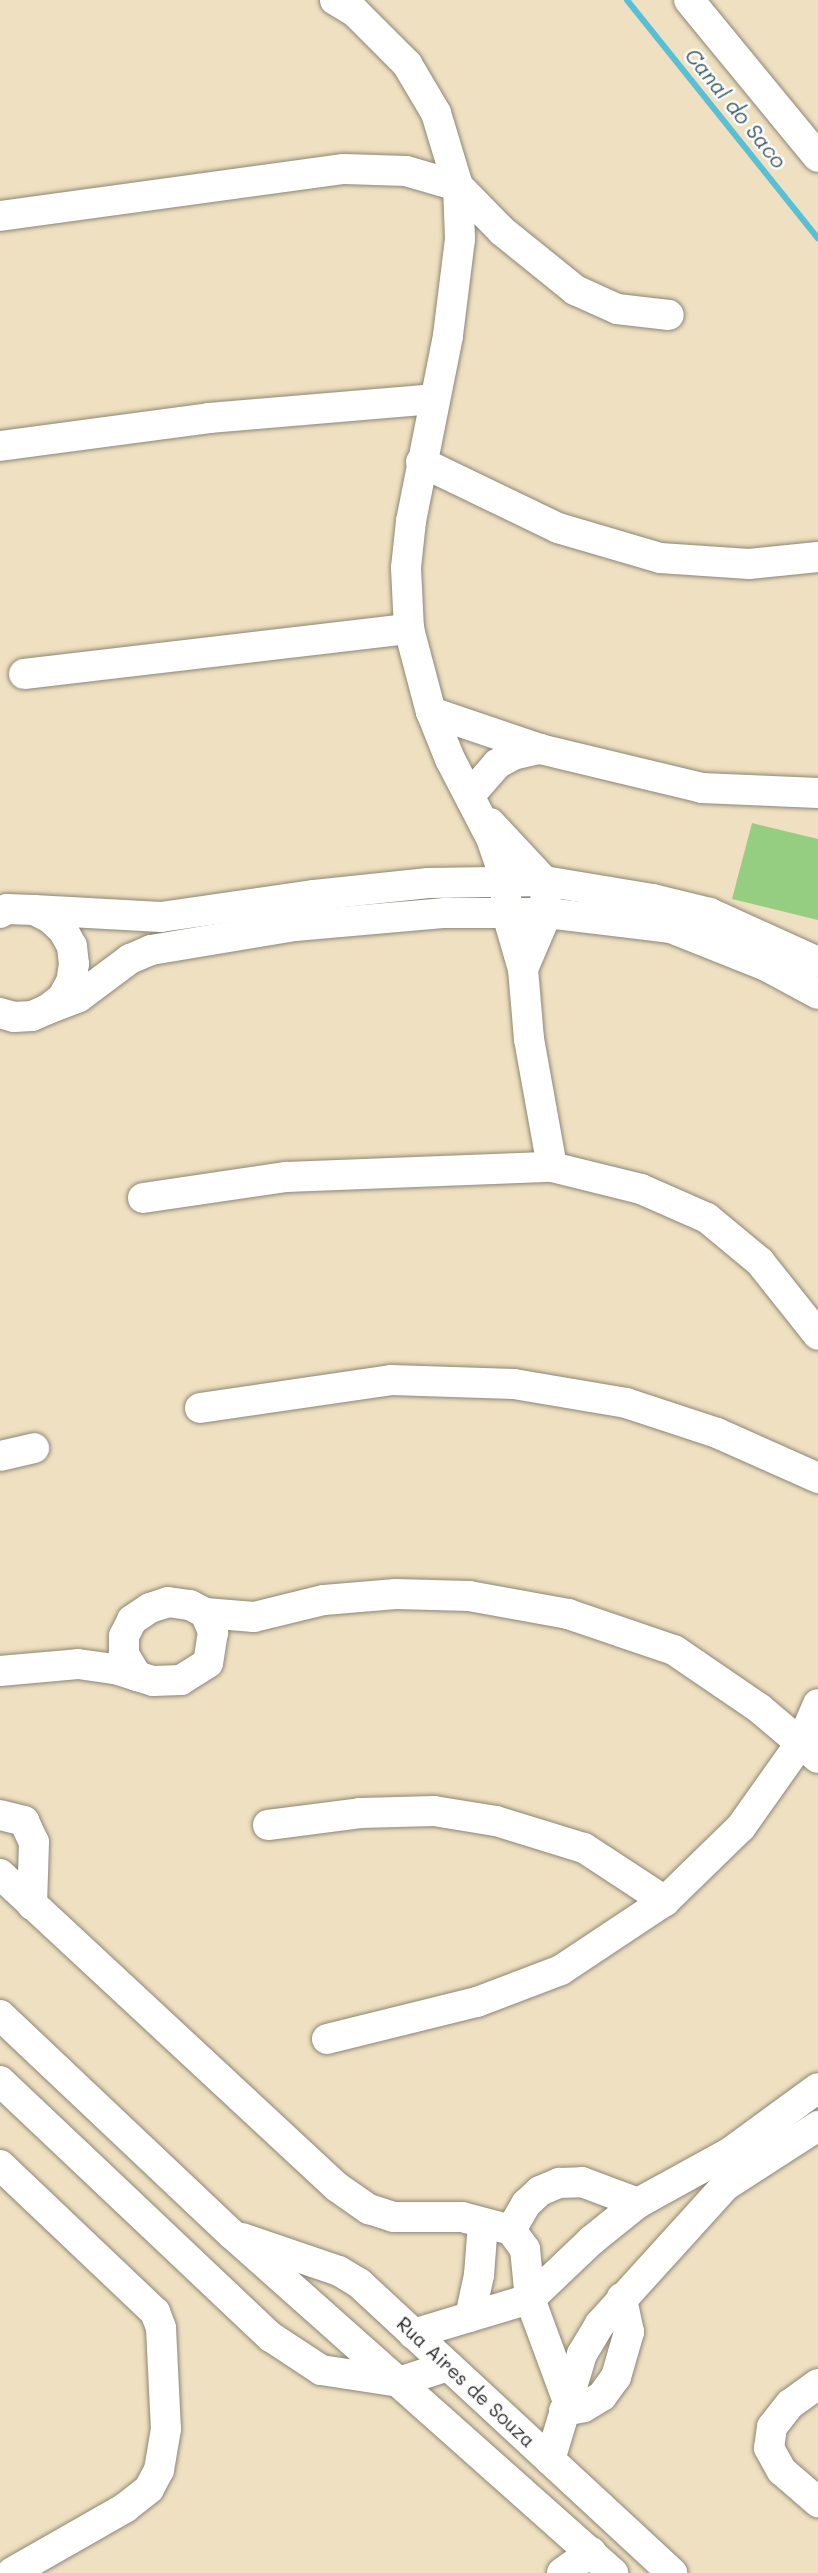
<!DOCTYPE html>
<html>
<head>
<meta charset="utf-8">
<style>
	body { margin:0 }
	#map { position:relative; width:818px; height:2573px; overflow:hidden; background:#efe0c1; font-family:Mali,sans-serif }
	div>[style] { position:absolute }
	.green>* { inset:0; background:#95ce81 }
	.stream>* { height:6px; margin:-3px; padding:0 3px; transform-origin:3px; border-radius:3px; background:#58bfd5 }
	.roads { filter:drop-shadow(0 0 2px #8d8676) drop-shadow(0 0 2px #8d8676) }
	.minor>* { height:30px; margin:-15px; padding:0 15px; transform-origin:15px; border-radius:15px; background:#fff }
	span { translate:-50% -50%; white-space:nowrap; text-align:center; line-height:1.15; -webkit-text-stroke:5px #fff; paint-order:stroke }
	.street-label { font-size:19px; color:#2b2b2b }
	.water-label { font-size:21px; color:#3b5f66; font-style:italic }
</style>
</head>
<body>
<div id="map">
	<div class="green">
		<div style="clip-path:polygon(752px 823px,818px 839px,818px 920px,732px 899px)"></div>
	</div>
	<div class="stream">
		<div style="left:627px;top:0;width:305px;rotate:51.3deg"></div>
	</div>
	<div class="roads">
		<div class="minor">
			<div style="left:335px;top:0;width:23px;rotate:31deg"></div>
			<div style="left:355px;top:12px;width:74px;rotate:45deg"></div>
			<div style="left:407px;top:64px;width:57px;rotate:59.4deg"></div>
			<div style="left:436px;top:113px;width:76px;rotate:73.2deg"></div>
			<div style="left:458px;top:186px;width:53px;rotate:87.8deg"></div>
			<div style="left:460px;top:239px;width:98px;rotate:97.1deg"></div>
			<div style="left:448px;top:336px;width:189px;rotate:101.3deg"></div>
			<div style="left:411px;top:521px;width:47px;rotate:96.1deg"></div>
			<div style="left:406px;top:568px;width:61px;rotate:87.2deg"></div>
			<div style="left:409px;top:629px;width:86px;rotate:75.2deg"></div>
			<div style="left:431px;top:712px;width:51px;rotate:68deg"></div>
			<div style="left:450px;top:759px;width:89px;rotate:62.6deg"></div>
			<div style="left:491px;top:838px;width:43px;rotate:71.1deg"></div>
			<div style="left:505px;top:879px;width:35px;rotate:87deg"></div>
			<div style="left:507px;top:914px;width:57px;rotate:73.8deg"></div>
			<div style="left:523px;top:969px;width:70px;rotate:85.1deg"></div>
			<div style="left:529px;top:1039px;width:130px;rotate:79.8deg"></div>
			<div style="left:689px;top:0;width:203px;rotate:50.6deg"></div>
			<div style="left:0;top:216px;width:347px;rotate:-7.8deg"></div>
			<div style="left:344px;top:169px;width:62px;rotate:1.8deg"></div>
			<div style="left:406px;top:171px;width:54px;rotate:16.1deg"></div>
			<div style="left:458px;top:186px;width:63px;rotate:45.6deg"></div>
			<div style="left:502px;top:231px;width:94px;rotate:38.9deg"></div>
			<div style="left:575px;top:290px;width:46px;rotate:24.3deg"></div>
			<div style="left:617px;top:309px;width:52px;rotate:6.6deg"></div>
			<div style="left:0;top:446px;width:211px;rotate:-7.6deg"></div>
			<div style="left:209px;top:418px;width:225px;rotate:-4.8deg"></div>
			<div style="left:421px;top:462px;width:152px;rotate:25.7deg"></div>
			<div style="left:558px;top:528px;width:106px;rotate:16.4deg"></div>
			<div style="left:660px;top:558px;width:89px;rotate:3.9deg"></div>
			<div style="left:749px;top:564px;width:69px;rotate:-5.8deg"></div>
			<div style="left:24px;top:674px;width:388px;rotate:-6.7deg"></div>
			<div style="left:431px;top:712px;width:115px;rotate:18.7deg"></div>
			<div style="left:540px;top:749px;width:167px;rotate:13.5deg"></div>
			<div style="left:702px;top:788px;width:116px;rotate:2.5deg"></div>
			<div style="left:471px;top:794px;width:40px;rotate:-49deg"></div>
			<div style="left:497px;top:764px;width:18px;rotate:-29deg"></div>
			<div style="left:513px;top:755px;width:28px;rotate:-13deg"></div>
			<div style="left:490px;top:823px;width:79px;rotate:47deg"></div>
			<div style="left:544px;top:881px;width:32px;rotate:85deg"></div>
			<div style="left:547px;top:913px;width:61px;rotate:113.2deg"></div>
			<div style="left:34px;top:910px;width:127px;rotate:3.2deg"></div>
			<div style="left:161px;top:917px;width:155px;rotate:-8.2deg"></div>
			<div style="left:314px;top:895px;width:115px;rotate:-6deg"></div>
			<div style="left:428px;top:883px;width:116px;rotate:-1deg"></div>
			<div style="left:544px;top:881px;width:110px;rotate:9.4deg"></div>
			<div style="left:653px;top:899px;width:59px;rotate:13.8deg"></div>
			<div style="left:710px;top:913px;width:119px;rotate:24.4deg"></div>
			<div style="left:0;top:913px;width:8px;rotate:-30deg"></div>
			<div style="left:7px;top:909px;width:27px;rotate:2deg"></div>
			<div style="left:34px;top:910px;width:18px;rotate:27deg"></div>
			<div style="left:50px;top:918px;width:18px;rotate:43deg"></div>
			<div style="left:63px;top:930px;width:18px;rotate:61deg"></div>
			<div style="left:72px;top:946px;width:18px;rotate:84deg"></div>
			<div style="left:74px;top:964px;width:18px;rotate:99deg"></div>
			<div style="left:71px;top:982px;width:18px;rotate:119deg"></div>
			<div style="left:62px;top:998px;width:18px;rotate:142deg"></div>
			<div style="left:48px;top:1009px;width:17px;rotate:156deg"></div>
			<div style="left:32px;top:1016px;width:18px;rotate:177deg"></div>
			<div style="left:14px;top:1017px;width:15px;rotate:-164deg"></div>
			<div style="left:48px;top:1009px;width:33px;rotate:-21deg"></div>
			<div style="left:79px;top:997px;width:64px;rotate:-36.7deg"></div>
			<div style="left:130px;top:959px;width:23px;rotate:-23deg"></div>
			<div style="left:151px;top:950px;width:146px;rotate:-9.5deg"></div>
			<div style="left:295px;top:926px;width:151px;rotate:-5deg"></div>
			<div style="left:445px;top:913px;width:102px"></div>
			<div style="left:547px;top:913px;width:125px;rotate:6.9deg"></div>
			<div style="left:671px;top:928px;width:102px;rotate:21.8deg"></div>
			<div style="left:766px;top:966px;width:59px;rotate:28.3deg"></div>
			<div style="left:143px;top:1198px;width:145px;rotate:-8.4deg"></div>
			<div style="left:286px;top:1177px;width:266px;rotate:-2.2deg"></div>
			<div style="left:552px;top:1167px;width:92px;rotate:13.9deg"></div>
			<div style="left:641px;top:1189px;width:72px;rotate:23.7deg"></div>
			<div style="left:707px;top:1218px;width:69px;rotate:39.7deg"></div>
			<div style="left:760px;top:1262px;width:93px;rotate:51.5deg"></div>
			<div style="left:200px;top:1408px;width:193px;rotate:-8.3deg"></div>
			<div style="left:391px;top:1380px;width:123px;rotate:1.9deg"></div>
			<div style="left:514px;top:1384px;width:114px;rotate:9.6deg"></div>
			<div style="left:626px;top:1403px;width:96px;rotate:18.2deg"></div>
			<div style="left:717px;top:1433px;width:111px;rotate:24deg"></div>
			<div style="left:0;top:1456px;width:35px;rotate:-13deg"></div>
			<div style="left:205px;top:1613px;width:21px;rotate:67deg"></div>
			<div style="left:213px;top:1632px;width:31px;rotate:99deg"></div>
			<div style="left:208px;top:1663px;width:32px;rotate:148deg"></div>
			<div style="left:181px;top:1680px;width:28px;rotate:178deg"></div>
			<div style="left:153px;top:1681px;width:17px;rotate:-163deg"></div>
			<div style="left:137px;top:1676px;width:26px;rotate:-121deg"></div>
			<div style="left:124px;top:1654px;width:18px;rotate:-90deg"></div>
			<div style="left:124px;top:1636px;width:18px;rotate:-63deg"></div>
			<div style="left:132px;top:1620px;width:22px;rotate:-34deg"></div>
			<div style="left:150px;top:1608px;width:19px;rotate:-18deg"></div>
			<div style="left:168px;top:1602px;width:22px;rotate:8deg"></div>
			<div style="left:190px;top:1605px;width:17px;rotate:28deg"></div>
			<div style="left:205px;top:1613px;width:49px;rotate:4.7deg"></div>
			<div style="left:254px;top:1617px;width:72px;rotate:-13.7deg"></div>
			<div style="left:324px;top:1600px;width:72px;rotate:-4.8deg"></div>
			<div style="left:396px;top:1594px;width:73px;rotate:1.6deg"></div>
			<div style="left:469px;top:1596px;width:101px;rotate:10.3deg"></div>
			<div style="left:568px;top:1614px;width:112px;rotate:18.8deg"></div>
			<div style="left:674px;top:1650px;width:103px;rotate:34.3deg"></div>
			<div style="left:759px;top:1708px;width:77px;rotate:40.3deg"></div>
			<div style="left:0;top:1671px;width:78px;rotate:-5.1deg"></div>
			<div style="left:78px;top:1664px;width:37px;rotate:8deg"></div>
			<div style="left:115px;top:1669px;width:23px;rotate:18deg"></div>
			<div style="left:0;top:1815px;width:25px;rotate:14deg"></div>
			<div style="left:24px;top:1821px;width:23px;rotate:65deg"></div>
			<div style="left:34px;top:1842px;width:63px;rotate:91.8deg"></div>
			<div style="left:268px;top:1825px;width:93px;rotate:-7.4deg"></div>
			<div style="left:360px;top:1813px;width:74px;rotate:-1.5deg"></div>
			<div style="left:434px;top:1811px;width:63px;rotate:9.2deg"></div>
			<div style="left:496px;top:1821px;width:92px;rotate:17.1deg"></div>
			<div style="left:584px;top:1848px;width:97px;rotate:33.2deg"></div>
			<div style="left:0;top:1874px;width:460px;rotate:42.9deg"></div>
			<div style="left:337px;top:2187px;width:39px;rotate:35deg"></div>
			<div style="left:369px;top:2209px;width:25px;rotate:18deg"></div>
			<div style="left:393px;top:2217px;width:69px"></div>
			<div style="left:462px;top:2217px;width:51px;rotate:14.9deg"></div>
			<div style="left:511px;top:2230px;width:24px;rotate:54deg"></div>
			<div style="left:525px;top:2249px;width:50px;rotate:84.3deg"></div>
			<div style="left:530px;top:2299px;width:107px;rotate:69.7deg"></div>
			<div style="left:0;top:2015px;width:320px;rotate:43.4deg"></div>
			<div style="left:233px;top:2235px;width:509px;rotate:41.65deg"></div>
			<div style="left:327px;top:2039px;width:154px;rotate:-13.9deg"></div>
			<div style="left:477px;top:2002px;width:90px;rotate:-20.9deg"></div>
			<div style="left:561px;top:1970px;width:125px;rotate:-33.6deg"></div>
			<div style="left:665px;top:1901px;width:106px;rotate:-44.2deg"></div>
			<div style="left:741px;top:1827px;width:105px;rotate:-54.7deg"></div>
			<div style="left:802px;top:1741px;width:40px;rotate:-66.6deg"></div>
			<div style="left:0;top:2081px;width:373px;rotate:43.4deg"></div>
			<div style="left:271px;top:2337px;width:60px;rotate:33.4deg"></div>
			<div style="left:321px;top:2370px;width:79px;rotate:8.7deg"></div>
			<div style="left:399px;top:2382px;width:52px;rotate:-18.1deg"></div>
			<div style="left:0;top:2165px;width:214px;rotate:43.5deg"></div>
			<div style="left:155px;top:2312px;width:17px;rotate:69deg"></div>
			<div style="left:161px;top:2328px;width:101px;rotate:87.2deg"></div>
			<div style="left:166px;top:2429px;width:42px;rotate:99.7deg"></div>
			<div style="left:159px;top:2470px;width:21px;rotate:118deg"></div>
			<div style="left:149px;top:2489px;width:31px;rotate:142deg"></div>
			<div style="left:125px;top:2508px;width:131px;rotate:150.3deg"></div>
			<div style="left:511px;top:2230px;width:30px;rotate:-60deg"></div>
			<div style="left:526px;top:2204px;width:19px;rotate:-43deg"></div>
			<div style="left:540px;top:2191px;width:21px;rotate:-23deg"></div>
			<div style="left:559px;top:2183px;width:23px;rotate:-2deg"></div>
			<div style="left:582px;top:2182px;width:60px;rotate:20.6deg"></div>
			<div style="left:242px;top:2238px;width:102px;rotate:18.8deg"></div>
			<div style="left:339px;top:2271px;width:23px;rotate:31deg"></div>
			<div style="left:359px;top:2283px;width:427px;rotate:42.8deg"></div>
			<div style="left:470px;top:2317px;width:43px;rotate:-77.9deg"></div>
			<div style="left:479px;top:2275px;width:52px;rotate:-85.6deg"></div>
			<div style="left:413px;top:2334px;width:122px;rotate:-16.7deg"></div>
			<div style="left:530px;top:2299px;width:86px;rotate:-43.6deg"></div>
			<div style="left:592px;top:2240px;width:59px;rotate:-38.8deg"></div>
			<div style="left:638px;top:2203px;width:104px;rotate:-28.8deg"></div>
			<div style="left:729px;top:2153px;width:110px;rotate:-36.1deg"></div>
			<div style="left:818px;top:2384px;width:34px;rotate:144deg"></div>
			<div style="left:790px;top:2404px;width:29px;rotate:128deg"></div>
			<div style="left:772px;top:2427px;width:21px;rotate:98deg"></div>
			<div style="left:769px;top:2448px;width:26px;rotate:61deg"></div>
			<div style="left:782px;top:2471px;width:48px;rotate:40.7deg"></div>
			<div style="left:564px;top:2411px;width:20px;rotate:-11deg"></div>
			<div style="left:584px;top:2407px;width:21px;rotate:-31deg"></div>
			<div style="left:602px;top:2396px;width:24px;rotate:-54deg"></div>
			<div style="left:616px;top:2377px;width:47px;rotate:-73.9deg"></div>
			<div style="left:629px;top:2332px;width:35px;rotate:-102deg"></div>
			<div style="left:550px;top:2460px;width:111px;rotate:-73.2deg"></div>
			<div style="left:582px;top:2354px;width:35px;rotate:-59deg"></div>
			<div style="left:600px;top:2324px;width:186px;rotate:-47.8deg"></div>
			<div style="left:725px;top:2186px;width:111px;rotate:-32.8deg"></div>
			<div style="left:562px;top:2573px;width:36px;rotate:-36deg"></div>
		</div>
	</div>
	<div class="street-label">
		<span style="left:466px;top:2382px;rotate:43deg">Rua Aires de Souza</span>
	</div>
	<div class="water-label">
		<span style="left:736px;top:108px;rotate:51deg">Canal do Saco</span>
	</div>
</div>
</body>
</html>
